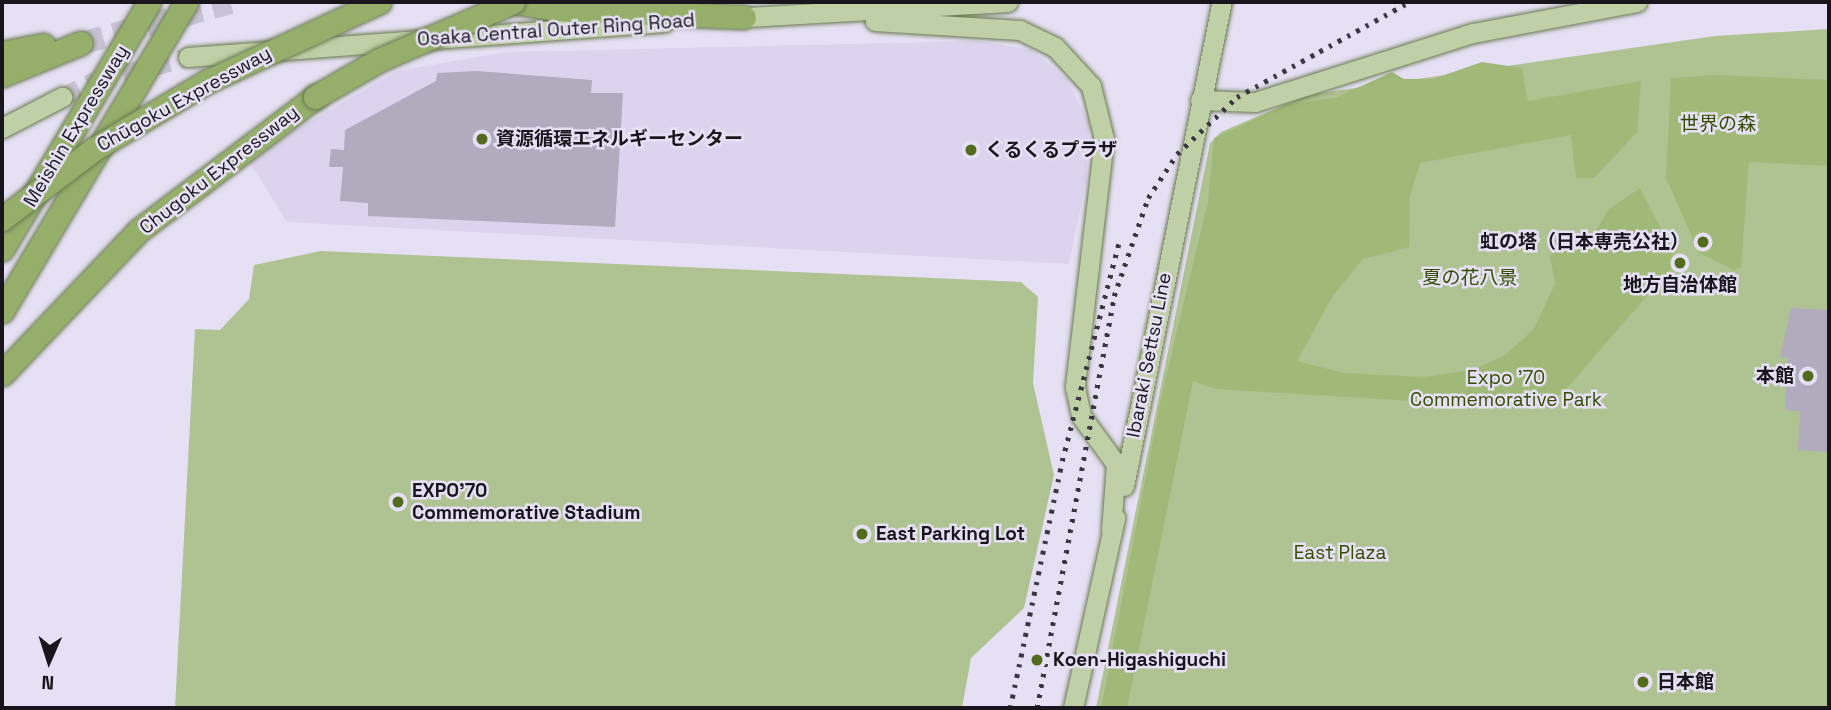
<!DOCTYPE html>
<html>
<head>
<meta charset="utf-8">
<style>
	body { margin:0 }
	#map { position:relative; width:1831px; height:710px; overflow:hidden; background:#e6e0f4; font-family:"Space Grotesk","Noto Sans JP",sans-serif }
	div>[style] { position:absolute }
	.built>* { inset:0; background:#dcd3ee }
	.green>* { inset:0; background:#afc292 }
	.forest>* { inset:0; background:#a0b978 }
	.building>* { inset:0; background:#b0abbd }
	.primary-tunnel>* { height:19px; margin-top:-9.5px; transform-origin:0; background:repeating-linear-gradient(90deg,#c7c2d4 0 19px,transparent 0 29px) }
	.motorway-tunnel>* { height:23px; margin-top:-11.5px; transform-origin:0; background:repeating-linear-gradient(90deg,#c7c2d4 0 23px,transparent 0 34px) }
	.roads { filter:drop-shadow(0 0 2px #69794f) drop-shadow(0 0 2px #69794f) }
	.primary>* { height:19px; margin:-9.5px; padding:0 9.5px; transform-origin:9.5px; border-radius:9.5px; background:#bfcfa6 }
	.motorway>* { height:23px; margin:-11.5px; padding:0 11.5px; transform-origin:11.5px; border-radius:11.5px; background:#95af6b }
	.rail>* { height:4.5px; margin-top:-2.25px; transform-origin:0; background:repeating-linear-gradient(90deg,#3a3740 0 3.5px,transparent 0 10.5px) }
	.bridges { filter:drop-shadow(0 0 2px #69794f) drop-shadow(0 0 2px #69794f) }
	.motorway-bridge>* { height:23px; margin:-11.5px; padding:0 11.5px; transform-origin:11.5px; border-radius:11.5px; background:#95af6b }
	.dots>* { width:19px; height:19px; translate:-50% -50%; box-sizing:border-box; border:4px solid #e6e0f4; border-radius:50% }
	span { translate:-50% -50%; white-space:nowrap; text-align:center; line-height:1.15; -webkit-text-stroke:5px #e6e0f4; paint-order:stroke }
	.street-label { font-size:19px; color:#18151c }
	.park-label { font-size:19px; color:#364b00 }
	.poi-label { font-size:19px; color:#18151c; font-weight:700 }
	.left { translate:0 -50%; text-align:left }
	.right { translate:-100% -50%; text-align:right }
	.frame { position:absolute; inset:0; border:4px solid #18151c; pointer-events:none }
	.north { position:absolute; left:14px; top:626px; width:70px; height:70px; -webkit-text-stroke:5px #e6e0f4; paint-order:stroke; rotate:183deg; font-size:19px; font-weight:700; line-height:28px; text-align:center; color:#18151c }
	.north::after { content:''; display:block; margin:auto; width:24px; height:32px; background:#18151c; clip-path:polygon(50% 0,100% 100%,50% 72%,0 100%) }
</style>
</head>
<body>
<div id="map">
	<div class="built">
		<div style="clip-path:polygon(979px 41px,1032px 50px,1067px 80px,1089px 123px,1086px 181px,1069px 264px,287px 222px,247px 158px,397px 71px,507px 52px)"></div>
	</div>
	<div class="green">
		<div style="clip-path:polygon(1829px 29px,1829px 708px,1096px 708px,1210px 143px,1221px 132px,1307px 95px,1715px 36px)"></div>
		<div style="clip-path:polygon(321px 251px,1021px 282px,1038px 297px,1033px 383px,1054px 475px,1024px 608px,971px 658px,962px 708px,175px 708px,195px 329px,220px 330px,249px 299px,254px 265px)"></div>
	</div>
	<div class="forest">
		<div style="clip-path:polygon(1482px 62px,1522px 68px,1528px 101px,1641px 81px,1637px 132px,1594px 178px,1576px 178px,1571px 135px,1420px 163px,1410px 196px,1409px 247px,1363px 259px,1332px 297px,1297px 361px,1344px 373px,1423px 377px,1472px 370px,1505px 355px,1534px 329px,1555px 284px,1550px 256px,1560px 246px,1591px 239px,1609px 209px,1640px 188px,1673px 252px,1672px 267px,1562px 394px,1511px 407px,1216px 389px,1193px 381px,1127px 708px,1101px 708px,1161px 398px,1208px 201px,1214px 138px,1288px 104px,1335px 98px,1392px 72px,1404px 79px,1433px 79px)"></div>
		<div style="clip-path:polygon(1715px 75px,1829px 80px,1829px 166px,1749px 162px,1741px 267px,1734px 270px,1699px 253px,1666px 178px,1671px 78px)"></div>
	</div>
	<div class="building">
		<div style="clip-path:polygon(477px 71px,592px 80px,591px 93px,623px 93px,615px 227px,368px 216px,368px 203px,340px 201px,343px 167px,329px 167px,331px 149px,344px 150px,345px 130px,436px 81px,437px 73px)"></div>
		<div style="clip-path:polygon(1791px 308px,1829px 310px,1829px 452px,1798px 450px,1800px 411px,1785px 410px,1788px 358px,1780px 357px)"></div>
	</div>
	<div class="primary-tunnel">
		<div style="left:62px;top:97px;width:37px;rotate:-26deg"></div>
		<div style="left:95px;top:81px;width:96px;rotate:-14.5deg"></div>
	</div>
	<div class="motorway-tunnel">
		<div style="left:81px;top:43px;width:155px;rotate:-15.4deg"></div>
	</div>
	<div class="roads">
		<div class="primary">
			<div style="left:730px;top:18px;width:278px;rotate:-3.3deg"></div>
			<div style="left:875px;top:21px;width:145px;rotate:3.6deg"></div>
			<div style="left:1020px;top:30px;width:39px;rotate:26deg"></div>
			<div style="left:1055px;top:47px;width:53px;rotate:47.3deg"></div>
			<div style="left:1091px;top:86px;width:55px;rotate:76.2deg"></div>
			<div style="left:1104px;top:139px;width:250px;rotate:96.7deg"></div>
			<div style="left:1075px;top:387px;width:30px;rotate:78deg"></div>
			<div style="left:1081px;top:416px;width:59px;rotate:53.9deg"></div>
			<div style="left:1116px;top:464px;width:66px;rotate:94.3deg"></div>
			<div style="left:188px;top:57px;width:478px;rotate:-4.2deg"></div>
			<div style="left:1200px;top:100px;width:55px;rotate:2.1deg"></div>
			<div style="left:1255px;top:102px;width:229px;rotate:-17.6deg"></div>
			<div style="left:1473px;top:33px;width:167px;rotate:-10.7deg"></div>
			<div style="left:2px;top:128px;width:68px;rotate:-27.3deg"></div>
			<div style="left:1124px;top:486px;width:494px;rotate:-78.6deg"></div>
			<div style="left:1073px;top:708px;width:195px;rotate:-77.5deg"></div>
		</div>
		<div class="motorway">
			<div style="left:515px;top:2px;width:39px;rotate:10deg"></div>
			<div style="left:553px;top:9px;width:191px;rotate:2.4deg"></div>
			<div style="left:2px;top:53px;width:42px;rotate:-11deg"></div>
			<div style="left:2px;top:75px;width:85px;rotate:-22.1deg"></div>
			<div style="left:2px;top:249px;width:287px;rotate:-59.2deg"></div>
			<div style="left:2px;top:311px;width:360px;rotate:-59.2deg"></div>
			<div style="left:2px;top:374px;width:197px;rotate:-46.4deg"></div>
			<div style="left:138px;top:231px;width:222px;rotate:-37.1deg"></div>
		</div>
	</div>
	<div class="rail">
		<div style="left:1010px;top:708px;width:252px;rotate:-78.1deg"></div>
		<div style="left:1062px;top:461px;width:230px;rotate:-75.4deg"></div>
		<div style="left:1037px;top:708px;width:419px;rotate:-79.4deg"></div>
		<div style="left:1114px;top:296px;width:104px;rotate:-70.9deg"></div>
		<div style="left:1148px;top:198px;width:53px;rotate:-56.6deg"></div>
		<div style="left:1177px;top:154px;width:83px;rotate:-43.5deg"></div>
		<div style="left:1237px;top:97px;width:196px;rotate:-28.9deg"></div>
	</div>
	<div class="bridges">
		<div class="motorway-bridge">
			<div style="left:315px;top:97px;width:74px;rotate:-30deg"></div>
			<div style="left:379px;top:60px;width:146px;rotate:-23.4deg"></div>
			<div style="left:2px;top:219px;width:116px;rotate:-37.3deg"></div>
			<div style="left:94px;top:149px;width:131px;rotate:-30.9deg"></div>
			<div style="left:206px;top:82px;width:191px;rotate:-24.8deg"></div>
		</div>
	</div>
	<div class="dots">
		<div style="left:482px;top:139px;background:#526b1c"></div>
		<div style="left:971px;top:150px;background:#526b1c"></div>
		<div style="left:1703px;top:242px;background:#526b1c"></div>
		<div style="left:1680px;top:263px;background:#526b1c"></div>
		<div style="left:1808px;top:376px;background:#526b1c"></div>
		<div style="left:398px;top:502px;background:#526b1c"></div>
		<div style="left:862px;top:534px;background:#526b1c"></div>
		<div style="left:1037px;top:660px;background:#526b1c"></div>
		<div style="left:1643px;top:682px;background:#526b1c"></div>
	</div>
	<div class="street-label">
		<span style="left:556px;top:30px;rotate:-4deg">Osaka Central Outer Ring Road</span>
		<span style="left:184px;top:99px;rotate:-29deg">Chūgoku Expressway</span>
		<span style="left:76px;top:126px;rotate:-59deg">Meishin Expressway</span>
		<span style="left:219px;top:170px;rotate:-38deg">Chugoku Expressway</span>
		<span style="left:1149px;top:355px;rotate:-79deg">Ibaraki Settsu Line</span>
	</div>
	<div class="park-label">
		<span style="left:1718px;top:124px">世界の森</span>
		<span style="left:1470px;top:278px">夏の花八景</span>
		<span style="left:1506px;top:389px">Expo '70<br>Commemorative Park</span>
		<span style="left:1340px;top:553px">East Plaza</span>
	</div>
	<div class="poi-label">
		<span class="left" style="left:496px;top:139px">資源循環エネルギーセンター</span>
		<span class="left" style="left:985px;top:150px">くるくるプラザ</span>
		<span class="right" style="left:1689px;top:242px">虹の塔（日本専売公社）</span>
		<span style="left:1680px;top:285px">地方自治体館</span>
		<span class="right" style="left:1794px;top:376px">本館</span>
		<span class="left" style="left:412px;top:502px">EXPO'70<br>Commemorative Stadium</span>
		<span class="left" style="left:876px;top:534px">East Parking Lot</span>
		<span class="left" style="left:1053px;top:660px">Koen-Higashiguchi</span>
		<span class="left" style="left:1657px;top:682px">日本館</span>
	</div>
	<div class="frame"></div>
	<div class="north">N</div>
</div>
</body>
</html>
